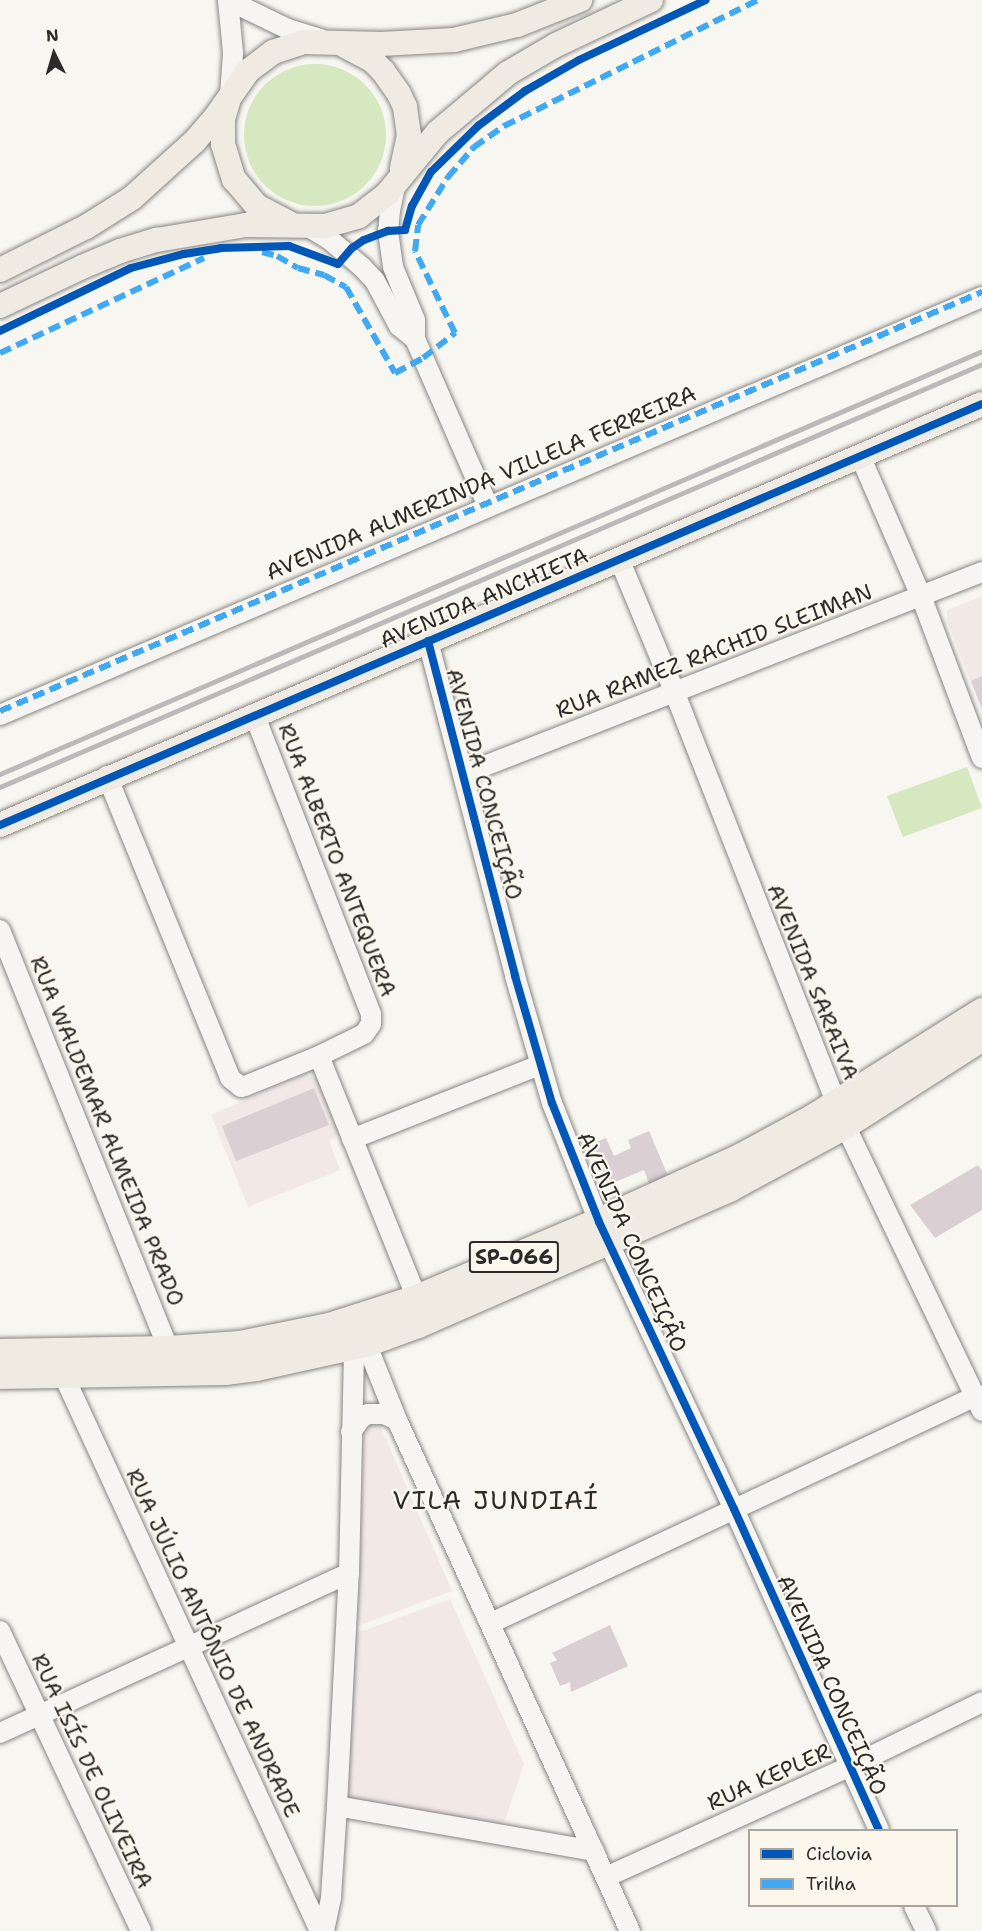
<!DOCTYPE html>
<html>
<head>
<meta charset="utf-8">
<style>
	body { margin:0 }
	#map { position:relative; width:982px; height:1931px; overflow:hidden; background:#f8f6f0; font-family:"Shantell Sans",sans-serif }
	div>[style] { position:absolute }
	.built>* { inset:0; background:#f2e9e7 }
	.green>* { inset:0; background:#d5e8bf }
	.round { border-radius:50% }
	.building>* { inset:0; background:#dad0d3 }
	.roads { filter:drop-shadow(0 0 2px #878684) drop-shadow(0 0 2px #878684) }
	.minor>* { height:20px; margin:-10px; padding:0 10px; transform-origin:10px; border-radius:10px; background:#f6f5f1 }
	.major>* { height:24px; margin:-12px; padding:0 12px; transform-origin:12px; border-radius:12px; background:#f0ebe2 }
	.highway>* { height:28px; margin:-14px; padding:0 14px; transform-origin:14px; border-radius:14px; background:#f0ebe2 }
	.rail>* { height:4.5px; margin:-2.25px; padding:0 2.25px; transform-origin:2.25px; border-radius:2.25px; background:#bcbab8 }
	.quiet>* { height:6px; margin-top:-3px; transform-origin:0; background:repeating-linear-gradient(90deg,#3fa9f5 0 12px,transparent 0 18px) }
	.cycleway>* { height:8px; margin:-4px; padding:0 4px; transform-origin:4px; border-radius:4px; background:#0057b8 }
	span { translate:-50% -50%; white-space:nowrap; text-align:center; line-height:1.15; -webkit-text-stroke:4.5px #fbf7ec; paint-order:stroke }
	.shield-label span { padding:2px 4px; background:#fbf7ec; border:2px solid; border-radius:4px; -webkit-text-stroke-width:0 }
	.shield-label { font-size:21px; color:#2b2b2b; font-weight:700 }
	.street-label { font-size:22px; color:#2b2b2b }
	.quarter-label { font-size:26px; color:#2b2b2b; letter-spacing:1.5px }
	.legend { position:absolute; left:748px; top:1829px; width:210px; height:78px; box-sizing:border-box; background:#fbf7ec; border:2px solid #a8a59f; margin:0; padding:8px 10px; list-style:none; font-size:18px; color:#2b2b2b }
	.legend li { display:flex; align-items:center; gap:12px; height:30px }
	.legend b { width:30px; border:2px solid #a8a59f }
	.north { position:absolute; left:24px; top:24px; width:60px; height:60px; -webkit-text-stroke:4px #fbf7ec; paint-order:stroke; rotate:355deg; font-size:16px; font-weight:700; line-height:24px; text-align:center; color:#2b2b2b }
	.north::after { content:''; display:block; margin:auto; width:21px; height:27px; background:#2b2b2b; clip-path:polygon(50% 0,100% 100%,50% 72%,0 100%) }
</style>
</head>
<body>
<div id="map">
	<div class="built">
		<div style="clip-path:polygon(982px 596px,982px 710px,947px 621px,947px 613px,948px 610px)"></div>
		<div style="clip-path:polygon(305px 1074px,319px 1080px,341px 1133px,329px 1141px,340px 1170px,248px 1207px,211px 1115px)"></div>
		<div style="clip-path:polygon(379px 1423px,452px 1591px,358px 1626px,364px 1428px)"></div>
		<div style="clip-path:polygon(450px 1599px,524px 1764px,503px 1826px,354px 1800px,346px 1793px,354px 1634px)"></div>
	</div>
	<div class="green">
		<div class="round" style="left:244px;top:64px;width:142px;height:142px"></div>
		<div style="clip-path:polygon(967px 767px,982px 808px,903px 837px,887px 796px)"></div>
	</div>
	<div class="building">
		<div style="clip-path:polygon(982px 676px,982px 709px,971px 681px)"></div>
		<div style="clip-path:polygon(314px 1088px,329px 1125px,236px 1161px,222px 1126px)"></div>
		<div style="clip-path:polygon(649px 1131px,669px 1178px,650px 1186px,644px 1170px,608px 1185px,591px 1144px,606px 1138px,614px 1156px,631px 1148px,628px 1140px)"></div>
		<div style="clip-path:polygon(978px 1165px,982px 1171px,982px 1210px,935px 1238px,910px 1205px)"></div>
		<div style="clip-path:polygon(610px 1625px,628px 1666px,571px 1692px,570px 1682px,560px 1686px,550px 1663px,557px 1660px,552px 1653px)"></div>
	</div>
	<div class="roads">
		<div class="minor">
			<div style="left:228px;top:0;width:67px;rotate:25.8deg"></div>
			<div style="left:288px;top:29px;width:34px;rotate:17deg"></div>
			<div style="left:228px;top:0;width:53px;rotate:84.6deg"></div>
			<div style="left:233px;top:53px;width:43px;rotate:94deg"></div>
			<div style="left:396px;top:182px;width:29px;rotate:102deg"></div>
			<div style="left:390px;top:210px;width:21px;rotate:95deg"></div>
			<div style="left:388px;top:231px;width:36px;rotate:82deg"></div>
			<div style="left:393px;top:267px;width:57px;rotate:67.5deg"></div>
			<div style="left:415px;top:320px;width:19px;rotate:90deg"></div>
			<div style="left:415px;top:339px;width:182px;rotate:66.4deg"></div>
			<div style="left:307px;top:226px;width:26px;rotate:31deg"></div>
			<div style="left:329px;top:239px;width:43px;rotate:40.3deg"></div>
			<div style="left:362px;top:267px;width:19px;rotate:47deg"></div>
			<div style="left:375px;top:281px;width:51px;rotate:61.9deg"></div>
			<div style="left:399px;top:326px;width:21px;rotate:39deg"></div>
			<div style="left:861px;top:458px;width:150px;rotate:66.5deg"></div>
			<div style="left:921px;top:596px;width:173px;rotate:69.4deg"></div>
			<div style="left:620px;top:561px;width:141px;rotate:67.4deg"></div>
			<div style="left:674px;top:691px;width:466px;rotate:68.5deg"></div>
			<div style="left:845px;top:1125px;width:317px;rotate:64.4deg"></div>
			<div style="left:428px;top:641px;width:346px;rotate:75.4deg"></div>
			<div style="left:515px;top:976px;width:132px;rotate:73.8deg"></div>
			<div style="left:552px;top:1103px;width:128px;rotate:68.4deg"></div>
			<div style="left:599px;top:1222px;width:317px;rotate:64.8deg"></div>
			<div style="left:734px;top:1509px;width:352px;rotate:65.7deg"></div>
			<div style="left:0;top:715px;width:1067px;rotate:-23.06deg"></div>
			<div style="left:464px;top:774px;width:556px;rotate:-21.3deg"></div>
			<div style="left:107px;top:776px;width:326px;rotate:67.8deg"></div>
			<div style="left:230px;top:1078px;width:14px;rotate:39deg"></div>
			<div style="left:241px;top:1087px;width:4px;rotate:-14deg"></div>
			<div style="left:245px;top:1086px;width:80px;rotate:-22.1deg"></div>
			<div style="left:319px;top:1056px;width:50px;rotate:-26.1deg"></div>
			<div style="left:364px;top:1034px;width:12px;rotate:-55deg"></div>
			<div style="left:371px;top:1024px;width:10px;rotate:-90deg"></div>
			<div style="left:371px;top:1014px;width:322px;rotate:-111.3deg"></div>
			<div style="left:0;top:930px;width:453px;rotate:68.1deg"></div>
			<div style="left:319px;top:1056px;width:262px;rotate:68deg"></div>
			<div style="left:352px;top:1139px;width:202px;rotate:-21.5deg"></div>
			<div style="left:366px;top:1343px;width:83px;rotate:68.1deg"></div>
			<div style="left:397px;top:1420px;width:562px;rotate:65.49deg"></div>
			<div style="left:63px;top:1374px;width:613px;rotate:65.23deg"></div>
			<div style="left:351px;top:1432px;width:17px;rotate:-54deg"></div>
			<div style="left:361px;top:1418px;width:8px;rotate:-30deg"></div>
			<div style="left:368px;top:1414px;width:16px"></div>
			<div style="left:384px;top:1414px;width:14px;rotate:25deg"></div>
			<div style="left:491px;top:1623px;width:535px;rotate:-25.08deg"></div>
			<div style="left:976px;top:1396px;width:6px"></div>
			<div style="left:0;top:1631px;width:331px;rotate:64.8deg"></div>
			<div style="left:0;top:1733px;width:384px;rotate:-24.6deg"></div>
			<div style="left:337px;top:1806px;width:261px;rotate:9.9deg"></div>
			<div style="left:606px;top:1877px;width:267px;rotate:-24.4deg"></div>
			<div style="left:849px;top:1767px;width:148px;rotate:-26deg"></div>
			<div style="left:914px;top:1906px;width:28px;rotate:64deg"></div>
			<div style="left:324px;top:1931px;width:35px;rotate:-78deg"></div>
			<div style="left:331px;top:1897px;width:91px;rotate:-86.2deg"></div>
			<div style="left:337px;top:1806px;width:233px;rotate:-87.1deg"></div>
			<div style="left:349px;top:1573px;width:226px;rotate:-88.7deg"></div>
		</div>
		<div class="major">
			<div style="left:345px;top:46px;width:32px;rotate:28deg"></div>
			<div style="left:373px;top:61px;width:14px;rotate:45deg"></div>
			<div style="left:383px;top:71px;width:28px;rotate:55deg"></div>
			<div style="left:399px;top:94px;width:14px;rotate:65deg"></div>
			<div style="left:405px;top:107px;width:28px;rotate:82deg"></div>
			<div style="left:409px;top:135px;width:34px;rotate:102deg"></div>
			<div style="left:228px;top:102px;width:19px;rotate:106deg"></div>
			<div style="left:223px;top:120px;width:24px;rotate:90deg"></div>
			<div style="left:223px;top:144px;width:37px;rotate:73deg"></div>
			<div style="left:234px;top:179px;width:35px;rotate:50deg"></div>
			<div style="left:257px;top:206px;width:36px;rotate:28deg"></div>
			<div style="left:0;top:270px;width:96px;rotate:-26.6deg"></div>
			<div style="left:86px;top:227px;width:54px;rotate:-32.2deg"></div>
			<div style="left:132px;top:198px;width:84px;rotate:-42.1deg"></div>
			<div style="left:194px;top:142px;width:32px;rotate:-49deg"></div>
			<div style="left:215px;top:118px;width:57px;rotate:-54.9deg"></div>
			<div style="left:248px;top:71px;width:31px;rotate:-37deg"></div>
			<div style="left:273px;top:52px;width:32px;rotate:-18deg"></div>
			<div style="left:303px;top:42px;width:78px;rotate:1.5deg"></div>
			<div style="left:381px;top:44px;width:73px;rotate:-3.1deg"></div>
			<div style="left:454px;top:40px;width:65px;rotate:-13.4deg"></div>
			<div style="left:517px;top:25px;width:68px;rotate:-21.6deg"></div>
			<div style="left:0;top:306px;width:91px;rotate:-25.4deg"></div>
			<div style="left:82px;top:267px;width:41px;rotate:-22.8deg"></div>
			<div style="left:120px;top:251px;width:39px;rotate:-17deg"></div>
			<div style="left:157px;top:240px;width:90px;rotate:-9.6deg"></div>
			<div style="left:246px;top:225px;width:79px;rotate:0.7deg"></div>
			<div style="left:325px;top:226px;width:35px;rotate:-16deg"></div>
			<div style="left:359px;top:216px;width:36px;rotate:-38deg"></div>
			<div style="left:387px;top:194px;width:80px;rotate:-50.6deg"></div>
			<div style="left:438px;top:132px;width:92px;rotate:-40.1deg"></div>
			<div style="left:508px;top:73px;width:56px;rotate:-30.3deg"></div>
			<div style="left:556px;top:45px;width:105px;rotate:-25.3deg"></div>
			<div style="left:0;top:825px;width:1068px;rotate:-23.21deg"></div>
		</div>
		<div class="highway">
			<div style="left:0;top:1353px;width:169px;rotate:-1deg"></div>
			<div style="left:169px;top:1350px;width:71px;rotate:-4deg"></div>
			<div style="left:240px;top:1345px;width:91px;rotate:-11.4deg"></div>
			<div style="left:329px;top:1327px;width:92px;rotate:-17.7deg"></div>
			<div style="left:417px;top:1299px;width:198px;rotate:-22.9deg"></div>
			<div style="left:599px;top:1222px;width:155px;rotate:-24.4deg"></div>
			<div style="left:740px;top:1158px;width:84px;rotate:-28.4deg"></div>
			<div style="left:814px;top:1118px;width:199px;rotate:-32.2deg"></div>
			<div style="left:0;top:1375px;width:225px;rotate:-1deg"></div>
			<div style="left:225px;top:1371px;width:31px;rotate:-7deg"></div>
			<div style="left:256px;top:1367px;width:113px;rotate:-12.3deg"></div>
			<div style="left:366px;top:1343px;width:55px;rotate:-20.1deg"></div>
			<div style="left:418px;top:1324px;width:339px;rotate:-23.6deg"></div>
			<div style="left:729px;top:1188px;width:132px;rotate:-28.5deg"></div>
			<div style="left:845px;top:1125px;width:163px;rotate:-32.7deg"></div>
		</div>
	</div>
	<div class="rail">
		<div style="left:0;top:774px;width:1069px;rotate:-23.3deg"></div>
		<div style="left:0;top:787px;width:1069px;rotate:-23.3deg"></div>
	</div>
	<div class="quiet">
		<div style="left:262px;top:252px;width:16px;rotate:15deg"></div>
		<div style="left:277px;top:256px;width:24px;rotate:30deg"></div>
		<div style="left:298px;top:268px;width:27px;rotate:15deg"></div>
		<div style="left:324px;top:275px;width:25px;rotate:29deg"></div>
		<div style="left:346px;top:287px;width:99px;rotate:60.3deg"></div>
		<div style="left:395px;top:373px;width:32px;rotate:-28deg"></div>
		<div style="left:423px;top:358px;width:41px;rotate:-38deg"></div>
		<div style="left:455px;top:333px;width:91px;rotate:-116deg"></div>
		<div style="left:415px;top:251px;width:26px;rotate:-83deg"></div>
		<div style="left:418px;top:225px;width:57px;rotate:-58deg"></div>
		<div style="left:448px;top:177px;width:40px;rotate:-49deg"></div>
		<div style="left:474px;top:147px;width:37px;rotate:-35deg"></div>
		<div style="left:504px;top:126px;width:284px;rotate:-26.4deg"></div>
		<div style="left:0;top:353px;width:225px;rotate:-25deg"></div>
		<div style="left:0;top:711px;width:1068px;rotate:-23.11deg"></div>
	</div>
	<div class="cycleway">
		<div style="left:0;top:331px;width:145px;rotate:-25.7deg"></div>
		<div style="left:131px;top:268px;width:55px;rotate:-14.8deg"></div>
		<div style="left:184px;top:254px;width:37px;rotate:-9deg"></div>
		<div style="left:221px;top:248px;width:68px;rotate:-1.7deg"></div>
		<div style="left:289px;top:246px;width:52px;rotate:20.2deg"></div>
		<div style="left:338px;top:264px;width:21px;rotate:-49deg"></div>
		<div style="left:352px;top:248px;width:14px;rotate:-34deg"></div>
		<div style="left:364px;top:240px;width:26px;rotate:-21deg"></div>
		<div style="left:388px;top:231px;width:17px;rotate:-3deg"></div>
		<div style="left:405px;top:230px;width:25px;rotate:-74deg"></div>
		<div style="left:412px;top:206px;width:39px;rotate:-61deg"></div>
		<div style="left:431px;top:172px;width:66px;rotate:-44.4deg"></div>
		<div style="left:478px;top:126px;width:59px;rotate:-36.7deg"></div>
		<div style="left:525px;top:91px;width:62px;rotate:-29.9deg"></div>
		<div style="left:579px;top:60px;width:140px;rotate:-25.3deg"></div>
		<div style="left:428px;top:641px;width:346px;rotate:75.4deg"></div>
		<div style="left:515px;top:976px;width:132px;rotate:73.8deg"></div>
		<div style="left:552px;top:1103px;width:128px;rotate:68.4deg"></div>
		<div style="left:599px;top:1222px;width:317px;rotate:64.8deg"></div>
		<div style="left:734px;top:1509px;width:352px;rotate:65.7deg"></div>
		<div style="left:0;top:825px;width:1068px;rotate:-23.21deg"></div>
	</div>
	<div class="shield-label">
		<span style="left:514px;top:1257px">SP-066</span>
	</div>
	<div class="street-label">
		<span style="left:481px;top:483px;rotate:-23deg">AVENIDA ALMERINDA VILLELA FERREIRA</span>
		<span style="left:484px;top:598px;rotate:-23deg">AVENIDA ANCHIETA</span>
		<span style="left:714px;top:651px;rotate:-21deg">RUA RAMEZ RACHID SLEIMAN</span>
		<span style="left:484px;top:784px;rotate:75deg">AVENIDA CONCEIÇÃO</span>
		<span style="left:337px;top:860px;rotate:69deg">RUA ALBERTO ANTEQUERA</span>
		<span style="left:813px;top:982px;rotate:68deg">AVENIDA SARAIVA</span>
		<span style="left:107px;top:1131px;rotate:68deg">RUA WALDEMAR ALMEIDA PRADO</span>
		<span style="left:632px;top:1242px;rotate:66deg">AVENIDA CONCEIÇÃO</span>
		<span style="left:213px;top:1643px;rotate:65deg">RUA JÚLIO ANTÔNIO DE ANDRADE</span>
		<span style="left:832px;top:1685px;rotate:66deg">AVENIDA CONCEIÇÃO</span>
		<span style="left:92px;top:1771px;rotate:65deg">RUA ISÍS DE OLIVEIRA</span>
		<span style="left:769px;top:1777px;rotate:-24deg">RUA KEPLER</span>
	</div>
	<div class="quarter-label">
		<span style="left:496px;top:1500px">VILA JUNDIAÍ</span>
	</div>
	<ul class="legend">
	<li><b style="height:8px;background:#0057b8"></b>Ciclovia</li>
	<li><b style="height:8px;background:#3fa9f5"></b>Trilha</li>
	</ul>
	<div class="north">N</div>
</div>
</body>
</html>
